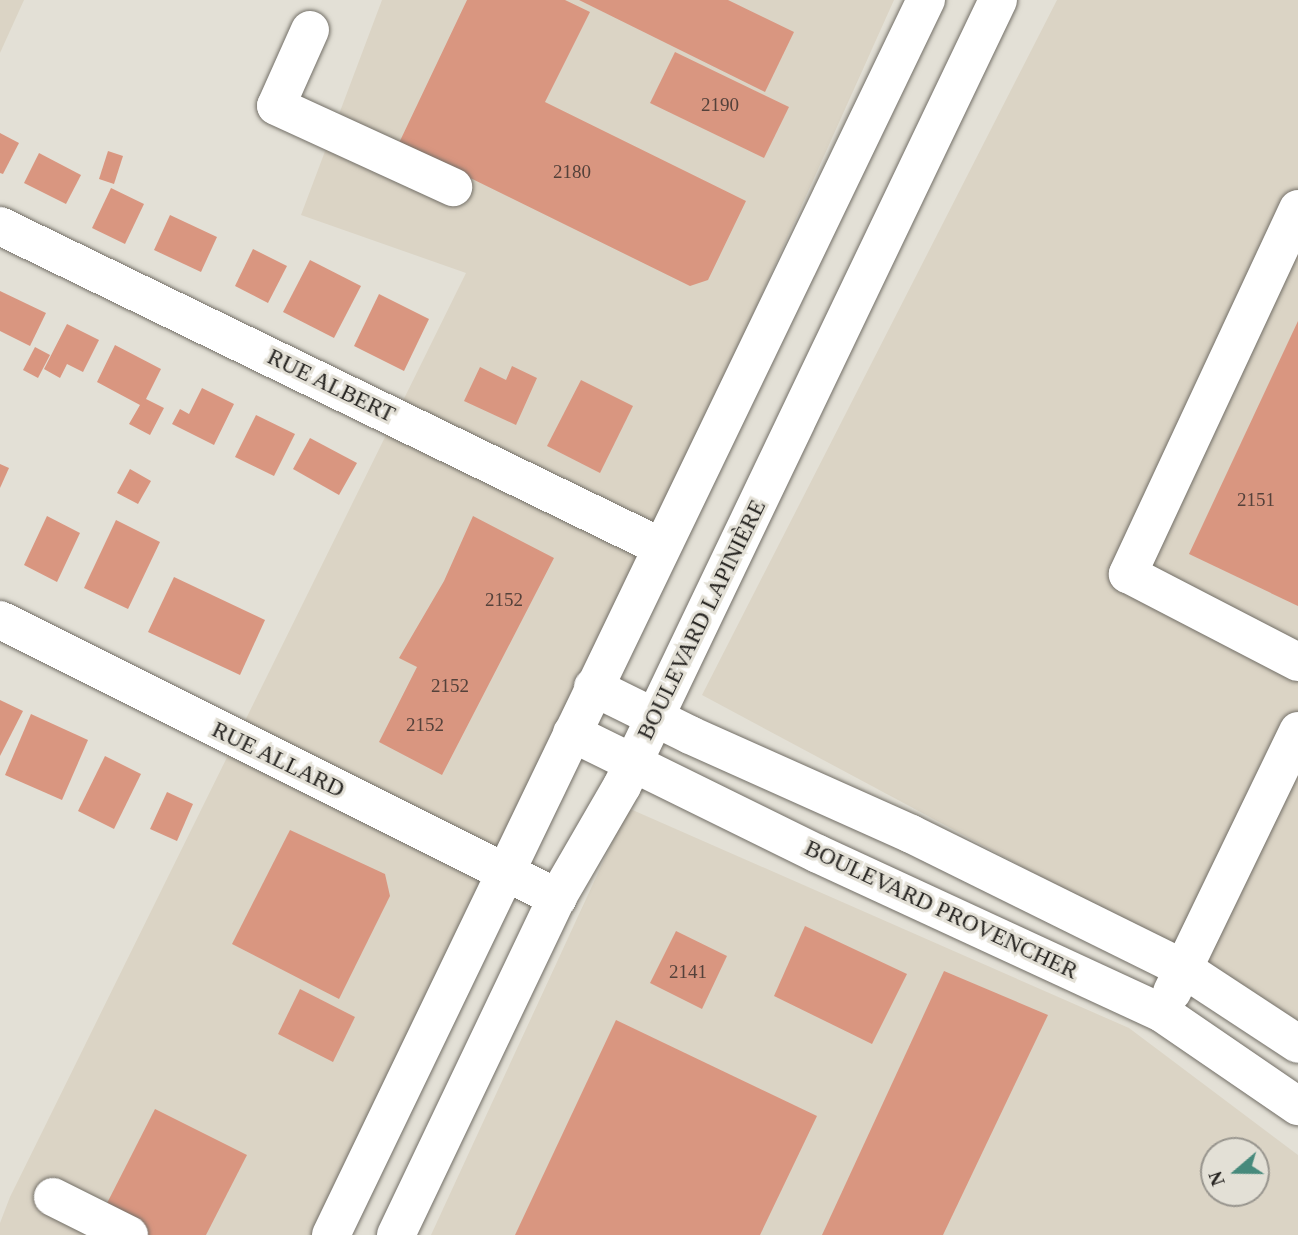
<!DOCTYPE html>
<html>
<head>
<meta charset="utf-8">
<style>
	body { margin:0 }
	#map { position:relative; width:1298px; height:1235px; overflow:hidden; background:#e3e0d6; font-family:Georgia,serif }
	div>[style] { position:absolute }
	.built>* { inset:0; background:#dbd4c5 }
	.building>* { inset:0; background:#d99680 }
	.roads { filter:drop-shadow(0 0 2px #736f67) drop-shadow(0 0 2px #736f67) }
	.minor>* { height:38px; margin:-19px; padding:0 19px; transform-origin:19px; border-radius:19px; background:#fff }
	.major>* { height:38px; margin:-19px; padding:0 19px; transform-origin:19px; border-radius:19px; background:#fff }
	span { translate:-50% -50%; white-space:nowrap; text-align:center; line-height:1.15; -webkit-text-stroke:6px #e3e0d6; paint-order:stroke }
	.number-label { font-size:19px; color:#54413a }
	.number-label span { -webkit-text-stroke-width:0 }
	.street-label { font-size:23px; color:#272522 }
	.north { position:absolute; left:1200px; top:1137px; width:70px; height:70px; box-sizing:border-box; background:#e3e0d6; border:2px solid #98958e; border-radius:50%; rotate:250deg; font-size:19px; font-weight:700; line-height:28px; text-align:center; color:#272522 }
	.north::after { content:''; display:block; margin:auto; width:24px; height:32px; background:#478a7c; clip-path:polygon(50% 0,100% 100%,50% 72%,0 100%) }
</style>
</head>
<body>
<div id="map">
	<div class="built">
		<div style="clip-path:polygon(0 0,24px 0,0 53px)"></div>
		<div style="clip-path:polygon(382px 0,894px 0,718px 392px,315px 1235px,0 1235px,0 1223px,10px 1197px,466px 273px,301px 215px)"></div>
		<div style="clip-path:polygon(1057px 0,1298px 0,1298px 1026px,1148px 934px,702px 695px)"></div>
		<div style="clip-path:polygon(evenodd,628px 808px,1129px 1028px,1298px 1155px,1298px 1235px,431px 1235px,628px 808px,1214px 1151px,1256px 1151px,1256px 1193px,1214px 1193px,1214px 1151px)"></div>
	</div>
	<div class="building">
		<div style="clip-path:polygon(467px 0,565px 0,590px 12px,545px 102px,746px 201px,708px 280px,690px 286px,399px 143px)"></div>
		<div style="clip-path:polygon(579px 0,728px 0,794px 32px,765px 92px)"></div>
		<div style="clip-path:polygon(675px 52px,789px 107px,764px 158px,650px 103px)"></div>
		<div style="clip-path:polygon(0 133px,19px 143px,3px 174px,0 173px)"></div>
		<div style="clip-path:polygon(108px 151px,123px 156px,114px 184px,99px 179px)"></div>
		<div style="clip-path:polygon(39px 153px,81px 175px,66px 204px,24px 183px)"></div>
		<div style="clip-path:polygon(111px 188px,144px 204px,125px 244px,92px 228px)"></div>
		<div style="clip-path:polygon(170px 215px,217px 237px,201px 272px,154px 250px)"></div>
		<div style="clip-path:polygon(253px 249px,287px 266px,268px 303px,235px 286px)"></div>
		<div style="clip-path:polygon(310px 260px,361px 286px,334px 338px,283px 312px)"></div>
		<div style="clip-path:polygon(0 291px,46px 313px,30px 346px,0 331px)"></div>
		<div style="clip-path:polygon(379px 294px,429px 319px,404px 371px,354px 346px)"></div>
		<div style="clip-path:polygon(1298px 321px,1298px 606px,1189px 554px)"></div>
		<div style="clip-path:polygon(67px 324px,99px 340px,83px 372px,67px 364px,60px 378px,44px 369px)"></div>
		<div style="clip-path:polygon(115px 345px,161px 369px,146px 399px,164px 408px,150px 435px,129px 424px,140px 405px,97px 382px)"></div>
		<div style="clip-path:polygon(35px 347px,50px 355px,38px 378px,23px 370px)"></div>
		<div style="clip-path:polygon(512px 366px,537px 378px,516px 425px,464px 401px,480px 367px,506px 380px)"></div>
		<div style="clip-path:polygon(581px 380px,633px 406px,600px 473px,547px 446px)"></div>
		<div style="clip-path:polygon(202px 388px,234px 404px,214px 445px,172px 424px,180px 409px,189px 414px)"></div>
		<div style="clip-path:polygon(256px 415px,295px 434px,274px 476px,235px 457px)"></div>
		<div style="clip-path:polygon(310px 438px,357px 463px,339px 495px,293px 469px)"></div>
		<div style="clip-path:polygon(0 464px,9px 468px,0 488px)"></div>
		<div style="clip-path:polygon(130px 469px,151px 481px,138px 504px,117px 493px)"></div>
		<div style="clip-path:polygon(47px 516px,80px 533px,57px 582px,24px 565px)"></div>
		<div style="clip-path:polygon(473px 516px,554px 558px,442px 775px,379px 742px,417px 667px,399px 658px,444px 581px)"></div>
		<div style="clip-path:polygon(116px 520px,160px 542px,128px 609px,84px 588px)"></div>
		<div style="clip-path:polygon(174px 577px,265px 620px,240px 675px,148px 632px)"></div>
		<div style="clip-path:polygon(0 700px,23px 711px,0 756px)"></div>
		<div style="clip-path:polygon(31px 714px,88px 740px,62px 800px,5px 775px)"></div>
		<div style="clip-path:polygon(105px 756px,141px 774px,114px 829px,78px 811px)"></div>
		<div style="clip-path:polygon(167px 792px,193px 804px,177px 841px,150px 829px)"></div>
		<div style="clip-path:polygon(290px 830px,385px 874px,390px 896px,339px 999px,232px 944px)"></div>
		<div style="clip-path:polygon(805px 926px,907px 974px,872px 1044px,774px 996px)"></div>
		<div style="clip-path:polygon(676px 931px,727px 956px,702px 1009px,650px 983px)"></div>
		<div style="clip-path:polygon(944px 971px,1048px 1015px,943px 1235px,822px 1235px)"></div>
		<div style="clip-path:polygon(300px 989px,355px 1017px,333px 1062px,278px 1034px)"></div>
		<div style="clip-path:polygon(616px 1020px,817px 1116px,760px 1235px,515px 1235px)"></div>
		<div style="clip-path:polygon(155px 1109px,247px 1155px,206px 1235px,145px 1235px,102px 1213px)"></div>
	</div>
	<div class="roads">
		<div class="minor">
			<div style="left:310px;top:30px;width:83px;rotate:114.1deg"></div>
			<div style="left:276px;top:106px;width:195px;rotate:24.6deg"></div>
			<div style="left:1298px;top:209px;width:403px;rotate:115deg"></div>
			<div style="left:1128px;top:574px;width:191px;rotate:27.4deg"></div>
			<div style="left:0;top:226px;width:735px;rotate:25.9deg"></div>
			<div style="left:0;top:620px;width:623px;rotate:26.52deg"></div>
			<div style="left:593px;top:687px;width:108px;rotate:26.3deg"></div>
			<div style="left:690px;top:735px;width:242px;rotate:24.1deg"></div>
			<div style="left:911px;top:834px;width:305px;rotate:26.3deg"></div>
			<div style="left:1184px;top:969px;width:136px;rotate:33.3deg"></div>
			<div style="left:572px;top:733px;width:274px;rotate:26.2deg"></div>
			<div style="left:818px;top:854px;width:379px;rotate:24.8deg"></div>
			<div style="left:1162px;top:1013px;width:165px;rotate:34.4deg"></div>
			<div style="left:1172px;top:992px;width:290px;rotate:-64.2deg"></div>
			<div style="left:53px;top:1197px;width:85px;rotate:26.6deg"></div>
		</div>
		<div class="major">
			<div style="left:331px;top:1235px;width:1371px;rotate:-64.28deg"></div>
			<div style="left:396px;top:1235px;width:373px;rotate:-64.5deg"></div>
			<div style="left:557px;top:898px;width:129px;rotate:-59.9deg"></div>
			<div style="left:622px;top:786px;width:871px;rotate:-64.43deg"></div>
		</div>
	</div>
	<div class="number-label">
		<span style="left:720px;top:105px">2190</span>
		<span style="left:572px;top:172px">2180</span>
		<span style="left:1256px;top:500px">2151</span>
		<span style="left:504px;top:600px">2152</span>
		<span style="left:450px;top:686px">2152</span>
		<span style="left:425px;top:725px">2152</span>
		<span style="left:688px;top:972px">2141</span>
	</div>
	<div class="street-label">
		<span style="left:331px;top:386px;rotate:26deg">RUE ALBERT</span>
		<span style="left:702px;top:620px;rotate:-64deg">BOULEVARD LAPINIÈRE</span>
		<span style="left:278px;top:760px;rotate:26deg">RUE ALLARD</span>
		<span style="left:941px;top:910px;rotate:25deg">BOULEVARD PROVENCHER</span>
	</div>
	<div class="north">N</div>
</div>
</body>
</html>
